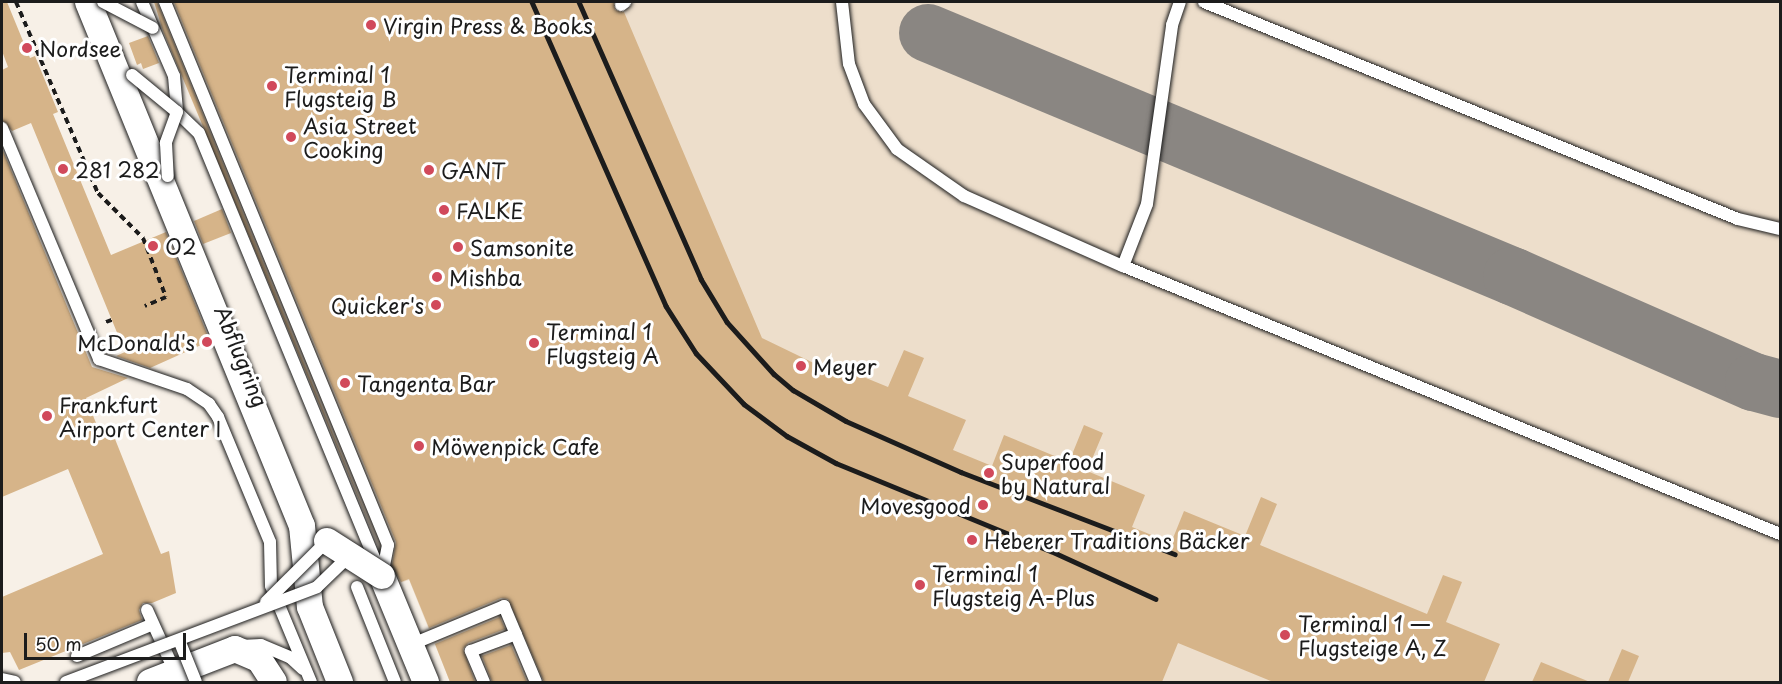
<!DOCTYPE html>
<html>
<head>
<meta charset="utf-8">
<style>
	body { margin:0 }
	#map { position:relative; width:1782px; height:684px; overflow:hidden; background:#f7f0e7; font-family:"Playpen Sans",sans-serif }
	div>[style] { position:absolute }
	.built>* { inset:0; background:#eddecb }
	.taxiway>* { height:58px; margin:-29px; padding:0 29px; transform-origin:29px; border-radius:29px; background:#8a8682 }
	.building>* { inset:0; background:#d6b489 }
	.path>* { height:4px; margin-top:-2px; transform-origin:0; background:repeating-linear-gradient(90deg,#1c1c1c 0 6px,transparent 0 10.5px) }
	.roads { filter:drop-shadow(0 0 2px #1c1c1c) drop-shadow(0 0 2px #1c1c1c) }
	.lane>* { height:12px; margin:-6px; padding:0 6px; transform-origin:6px; border-radius:6px; background:#fff }
	.street>* { height:26px; margin:-13px; padding:0 13px; transform-origin:13px; border-radius:13px; background:#fff }
	.rail>* { height:4.5px; margin:-2.25px; padding:0 2.25px; transform-origin:2.25px; border-radius:2.25px; background:#1c1c1c }
	.bridges { filter:drop-shadow(0 0 2px #1c1c1c) drop-shadow(0 0 2px #1c1c1c) }
	.lane-bridge>* { height:12px; margin:-6px; padding:0 6px; transform-origin:6px; border-radius:6px; background:#fff }
	.street-bridge>* { height:26px; margin:-13px; padding:0 13px; transform-origin:13px; border-radius:13px; background:#fff }
	.dots>* { width:16px; height:16px; translate:-50% -50%; box-sizing:border-box; border:3px solid #fff; border-radius:50% }
	span { translate:-50% -50%; white-space:nowrap; text-align:center; line-height:1.15; -webkit-text-stroke:6px #fff; paint-order:stroke }
	.poi-label { font-size:21px; color:#1c1c1c }
	.left { translate:0 -50%; text-align:left }
	.right { translate:-100% -50%; text-align:right }
	.street-label { font-size:21px; color:#1c1c1c }
	.frame { position:absolute; inset:0; border:3px solid #1c1c1c; pointer-events:none }
	.scale { position:absolute; left:24px; top:633px; width:162px; height:27px; box-sizing:border-box; border:3px solid #1c1c1c; border-top:0; padding-left:8px; font-size:18px; line-height:21px; white-space:nowrap; color:#1c1c1c; -webkit-text-stroke:4px #fff; paint-order:stroke }
</style>
</head>
<body>
<div id="map">
	<div class="built">
		<div style="clip-path:polygon(154px 2px,1780px 2px,1780px 682px,450px 682px,409px 580px,394px 585px)"></div>
	</div>
	<div class="taxiway">
		<div style="left:928px;top:33px;width:633px;rotate:22.59deg"></div>
		<div style="left:1512px;top:276px;width:264px;rotate:23.7deg"></div>
		<div style="left:1754px;top:382px;width:27px;rotate:15deg"></div>
	</div>
	<div class="building">
		<div style="clip-path:polygon(2px 2px,7px 2px,30px 58px,35px 56px,58px 112px,53px 114px,111px 255px,166px 232px,210px 341px,150px 368px,116px 356px,125px 352px,31px 123px,12px 131px,2px 120px,2px 70px,8px 67px,2px 51px)"></div>
		<div style="clip-path:polygon(154px 2px,157px 2px,379px 547px,163px 31px)"></div>
		<div style="clip-path:polygon(174px 2px,614px 2px,615px 10px,624px 12px,762px 338px,824px 368px,827px 362px,888px 387px,904px 350px,924px 358px,908px 396px,966px 420px,953px 450px,992px 466px,1004px 435px,1069px 462px,1084px 425px,1103px 433px,1087px 471px,1145px 495px,1132px 527px,1171px 543px,1184px 511px,1245px 536px,1261px 497px,1277px 504px,1260px 545px,1427px 614px,1443px 575px,1462px 582px,1446px 622px,1500px 644px,1484px 682px,1273px 682px,1178px 643px,1162px 682px,544px 682px,508px 599px,501px 598px,429px 628px,409px 579px,401px 582px,392px 566px,396px 542px)"></div>
		<div style="clip-path:polygon(148px 36px,159px 63px,143px 69px,141px 63px,137px 65px,129px 43px)"></div>
		<div style="clip-path:polygon(2px 148px,92px 367px,128px 378px,86px 398px,102px 438px,113px 434px,161px 554px,169px 551px,176px 593px,152px 603px,143px 603px,139px 610px,142px 620px,19px 670px,10px 652px,2px 653px,2px 597px,103px 554px,68px 469px,2px 497px)"></div>
		<div style="clip-path:polygon(222px 209px,231px 233px,203px 244px,194px 221px)"></div>
		<div style="clip-path:polygon(500px 617px,505px 629px,468px 643px,463px 649px,475px 682px,450px 682px,435px 644px)"></div>
		<div style="clip-path:polygon(511px 645px,527px 682px,492px 682px,482px 656px)"></div>
		<div style="clip-path:polygon(1622px 649px,1639px 656px,1628px 682px,1608px 682px)"></div>
		<div style="clip-path:polygon(1541px 662px,1590px 682px,1532px 682px)"></div>
	</div>
	<div class="path">
		<div style="left:16px;top:2px;width:208px;rotate:66.8deg"></div>
		<div style="left:98px;top:193px;width:64px;rotate:45deg"></div>
		<div style="left:143px;top:238px;width:63px;rotate:68.7deg"></div>
		<div style="left:166px;top:297px;width:23px;rotate:157deg"></div>
		<div style="left:106px;top:322px;width:9px;rotate:-21deg"></div>
	</div>
	<div class="roads">
		<div class="lane">
			<div style="left:142px;top:2px;width:81px;rotate:66.6deg"></div>
			<div style="left:174px;top:76px;width:36px;rotate:85deg"></div>
			<div style="left:177px;top:112px;width:30px;rotate:44deg"></div>
			<div style="left:199px;top:133px;width:472px;rotate:67.6deg"></div>
			<div style="left:165px;top:2px;width:587px;rotate:67.67deg"></div>
			<div style="left:388px;top:545px;width:32px;rotate:101deg"></div>
			<div style="left:842px;top:2px;width:62px;rotate:83.6deg"></div>
			<div style="left:849px;top:64px;width:43px;rotate:69.4deg"></div>
			<div style="left:864px;top:104px;width:56px;rotate:53.7deg"></div>
			<div style="left:897px;top:149px;width:82px;rotate:35deg"></div>
			<div style="left:964px;top:196px;width:174px;rotate:23.8deg"></div>
			<div style="left:1123px;top:266px;width:710px;rotate:22.19deg"></div>
			<div style="left:1204px;top:2px;width:576px;rotate:22.12deg"></div>
			<div style="left:1738px;top:219px;width:43px;rotate:13.4deg"></div>
			<div style="left:621px;top:5px;width:5px;rotate:-37deg"></div>
			<div style="left:2px;top:128px;width:251px;rotate:67.2deg"></div>
			<div style="left:99px;top:359px;width:93px;rotate:18.8deg"></div>
			<div style="left:187px;top:389px;width:27px;rotate:34deg"></div>
			<div style="left:209px;top:404px;width:16px;rotate:55deg"></div>
			<div style="left:218px;top:417px;width:135px;rotate:67.4deg"></div>
			<div style="left:270px;top:542px;width:44px;rotate:88.7deg"></div>
			<div style="left:271px;top:586px;width:104px;rotate:67.4deg"></div>
			<div style="left:1123px;top:266px;width:66px;rotate:-68.8deg"></div>
			<div style="left:1147px;top:204px;width:181px;rotate:-82deg"></div>
			<div style="left:1172px;top:25px;width:24px;rotate:-71deg"></div>
			<div style="left:357px;top:587px;width:102px;rotate:68.2deg"></div>
			<div style="left:147px;top:610px;width:68px;rotate:65.7deg"></div>
			<div style="left:410px;top:645px;width:102px;rotate:-22.5deg"></div>
			<div style="left:504px;top:606px;width:82px;rotate:67.2deg"></div>
			<div style="left:241px;top:646px;width:20px;rotate:-3deg"></div>
			<div style="left:261px;top:645px;width:33px;rotate:23deg"></div>
			<div style="left:291px;top:658px;width:16px;rotate:43deg"></div>
			<div style="left:77px;top:656px;width:82px;rotate:-22.8deg"></div>
			<div style="left:2px;top:679px;width:13px;rotate:13deg"></div>
			<div style="left:484px;top:682px;width:34px;rotate:-113deg"></div>
			<div style="left:471px;top:651px;width:48px;rotate:-20.7deg"></div>
		</div>
		<div class="street">
			<div style="left:88px;top:2px;width:566px;rotate:67.79deg"></div>
			<div style="left:302px;top:526px;width:81px;rotate:84.4deg"></div>
			<div style="left:310px;top:607px;width:81px;rotate:68.2deg"></div>
			<div style="left:382px;top:576px;width:115px;rotate:67.5deg"></div>
			<div style="left:150px;top:682px;width:91px;rotate:-21.2deg"></div>
			<div style="left:235px;top:649px;width:26px;rotate:23deg"></div>
			<div style="left:259px;top:659px;width:27px;rotate:57deg"></div>
		</div>
	</div>
	<div class="rail">
		<div style="left:532px;top:2px;width:332px;rotate:66.2deg"></div>
		<div style="left:666px;top:306px;width:56px;rotate:57.4deg"></div>
		<div style="left:696px;top:353px;width:70px;rotate:46.7deg"></div>
		<div style="left:744px;top:404px;width:54px;rotate:36.7deg"></div>
		<div style="left:787px;top:436px;width:56px;rotate:28.9deg"></div>
		<div style="left:836px;top:463px;width:232px;rotate:22.3deg"></div>
		<div style="left:1051px;top:551px;width:115px;rotate:24.6deg"></div>
		<div style="left:579px;top:2px;width:303px;rotate:66.2deg"></div>
		<div style="left:701px;top:279px;width:50px;rotate:58.8deg"></div>
		<div style="left:727px;top:322px;width:70px;rotate:47.9deg"></div>
		<div style="left:774px;top:374px;width:25px;rotate:40deg"></div>
		<div style="left:793px;top:390px;width:61px;rotate:30.3deg"></div>
		<div style="left:846px;top:421px;width:126px;rotate:23.9deg"></div>
		<div style="left:961px;top:472px;width:229px;rotate:21deg"></div>
	</div>
	<div class="bridges">
		<div class="lane-bridge">
			<div style="left:103px;top:2px;width:56px;rotate:27.5deg"></div>
			<div style="left:132px;top:75px;width:58px;rotate:39.4deg"></div>
			<div style="left:177px;top:112px;width:33px;rotate:110deg"></div>
			<div style="left:166px;top:143px;width:33px;rotate:87deg"></div>
			<div style="left:266px;top:602px;width:86px;rotate:-45deg"></div>
			<div style="left:179px;top:640px;width:45px;rotate:68deg"></div>
			<div style="left:66px;top:682px;width:268px;rotate:-20.7deg"></div>
			<div style="left:317px;top:587px;width:43px;rotate:-44.1deg"></div>
		</div>
		<div class="street-bridge">
			<div style="left:327px;top:541px;width:65px;rotate:32.5deg"></div>
		</div>
	</div>
	<div class="dots">
		<div style="left:371px;top:25px;background:#d1495b"></div>
		<div style="left:27px;top:48px;background:#d1495b"></div>
		<div style="left:272px;top:86px;background:#d1495b"></div>
		<div style="left:291px;top:137px;background:#d1495b"></div>
		<div style="left:63px;top:169px;background:#d1495b"></div>
		<div style="left:429px;top:170px;background:#d1495b"></div>
		<div style="left:444px;top:210px;background:#d1495b"></div>
		<div style="left:153px;top:246px;background:#d1495b"></div>
		<div style="left:458px;top:247px;background:#d1495b"></div>
		<div style="left:437px;top:277px;background:#d1495b"></div>
		<div style="left:436px;top:305px;background:#d1495b"></div>
		<div style="left:207px;top:342px;background:#d1495b"></div>
		<div style="left:534px;top:343px;background:#d1495b"></div>
		<div style="left:801px;top:366px;background:#d1495b"></div>
		<div style="left:345px;top:383px;background:#d1495b"></div>
		<div style="left:47px;top:416px;background:#d1495b"></div>
		<div style="left:419px;top:446px;background:#d1495b"></div>
		<div style="left:989px;top:473px;background:#d1495b"></div>
		<div style="left:983px;top:505px;background:#d1495b"></div>
		<div style="left:972px;top:540px;background:#d1495b"></div>
		<div style="left:920px;top:585px;background:#d1495b"></div>
		<div style="left:1285px;top:635px;background:#d1495b"></div>
	</div>
	<div class="poi-label">
		<span class="left" style="left:383px;top:25px">Virgin Press &amp; Books</span>
		<span class="left" style="left:39px;top:48px">Nordsee</span>
		<span class="left" style="left:284px;top:86px">Terminal 1<br>Flugsteig B</span>
		<span class="left" style="left:303px;top:137px">Asia Street<br>Cooking</span>
		<span class="left" style="left:75px;top:169px">281 282</span>
		<span class="left" style="left:441px;top:170px">GANT</span>
		<span class="left" style="left:456px;top:210px">FALKE</span>
		<span class="left" style="left:165px;top:246px">O2</span>
		<span class="left" style="left:470px;top:247px">Samsonite</span>
		<span class="left" style="left:449px;top:277px">Mishba</span>
		<span class="right" style="left:424px;top:305px">Quicker's</span>
		<span class="left" style="left:546px;top:343px">Terminal 1<br>Flugsteig A</span>
		<span class="right" style="left:195px;top:342px">McDonald's</span>
		<span class="left" style="left:813px;top:366px">Meyer</span>
		<span class="left" style="left:357px;top:383px">Tangenta Bar</span>
		<span class="left" style="left:59px;top:416px">Frankfurt<br>Airport Center I</span>
		<span class="left" style="left:431px;top:446px">Möwenpick Cafe</span>
		<span class="left" style="left:1001px;top:473px">Superfood<br>by Natural</span>
		<span class="right" style="left:971px;top:505px">Movesgood</span>
		<span class="left" style="left:984px;top:540px">Heberer Traditions Bäcker</span>
		<span class="left" style="left:932px;top:585px">Terminal 1<br>Flugsteig A-Plus</span>
		<span class="left" style="left:1298px;top:635px">Terminal 1 —<br>Flugsteige A, Z</span>
	</div>
	<div class="street-label">
		<span style="left:242px;top:356px;rotate:68deg">Abflugring</span>
	</div>
	<div class="frame"></div>
	<div class="scale">50 m</div>
</div>
</body>
</html>
